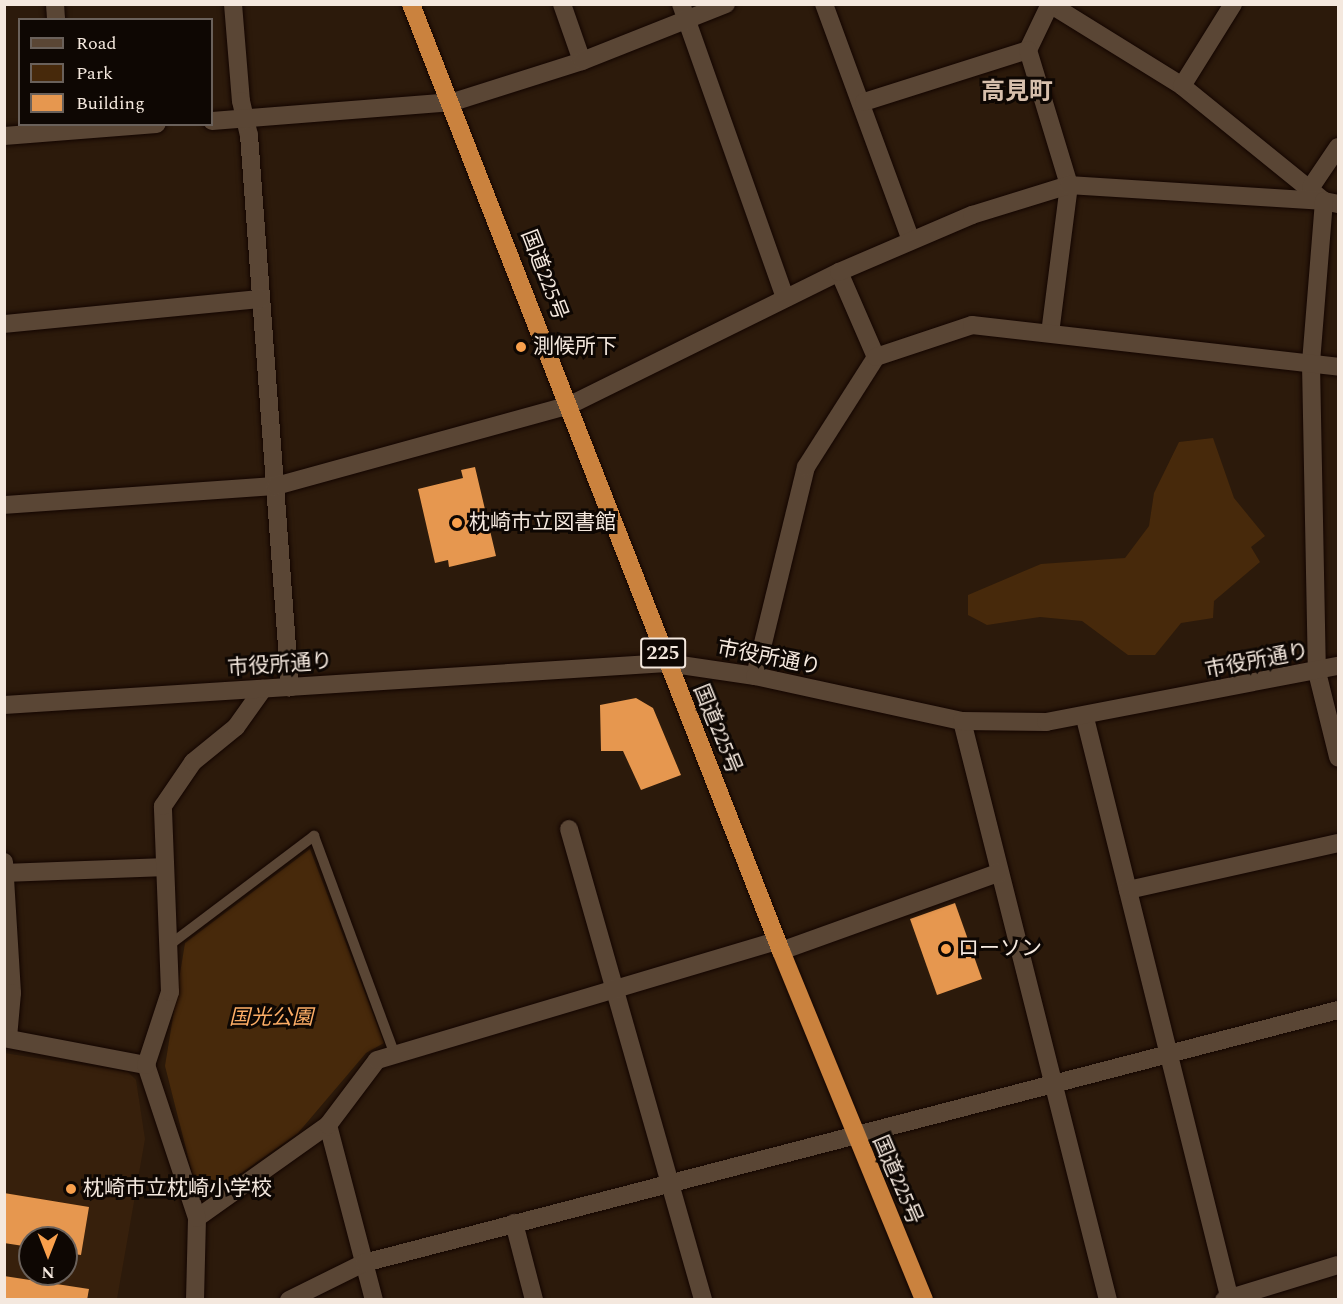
<!DOCTYPE html>
<html>
<head>
<meta charset="utf-8">
<style>
	body { margin:0 }
	#map { position:relative; width:1343px; height:1304px; overflow:hidden; background:#2c1a0b; font-family:Spectral,"Noto Sans JP",serif }
	div>[style] { position:absolute }
	.built>* { inset:0; background:#37200c }
	.green>* { inset:0; background:#47290b }
	.building>* { inset:0; background:#e6974f }
	.roads { filter:drop-shadow(0 0 2px #130500) drop-shadow(0 0 2px #130500) }
	.service>* { height:10px; margin:-5px; padding:0 5px; transform-origin:5px; border-radius:5px; background:#5a4635 }
	.minor>* { height:18px; margin:-9px; padding:0 9px; transform-origin:9px; border-radius:9px; background:#5a4635 }
	.tertiary>* { height:18px; margin:-9px; padding:0 9px; transform-origin:9px; border-radius:9px; background:#5a4635 }
	.trunk>* { height:18px; margin:-9px; padding:0 9px; transform-origin:9px; border-radius:9px; background:#ca823e }
	.dots>* { width:16px; height:16px; translate:-50% -50%; box-sizing:border-box; border:3px solid #0e0703; border-radius:50% }
	span { translate:-50% -50%; white-space:nowrap; text-align:center; line-height:1.15; -webkit-text-stroke:6px #0e0703; paint-order:stroke }
	.shield-label span { padding:2px 4px; background:#0e0703; border:2px solid; border-radius:4px; -webkit-text-stroke-width:0 }
	.shield-label { font-size:20px; color:#f4e8de; font-weight:700 }
	.street-label { font-size:21px; color:#f4e8de }
	.poi-label { font-size:21px; color:#f4e8de }
	.left { translate:0 -50%; text-align:left }
	.park-label { font-size:21px; color:#fcad66; font-style:italic }
	.quarter-label { font-size:24px; color:#d7bfac; font-weight:700 }
	.frame { position:absolute; inset:0; border:6px solid #f4e8de; pointer-events:none }
	.legend { position:absolute; left:18px; top:18px; width:195px; height:108px; box-sizing:border-box; background:#0e0703; border:2px solid #6a615b; margin:0; padding:8px 10px; list-style:none; font-size:18px; color:#f4e8de }
	.legend li { display:flex; align-items:center; gap:12px; height:30px }
	.legend b { width:30px; border:2px solid #6a615b }
	.north { position:absolute; left:18px; top:1226px; width:60px; height:60px; box-sizing:border-box; background:#0e0703; border:2px solid #6a615b; border-radius:50%; rotate:180deg; font-size:16px; font-weight:700; line-height:24px; text-align:center; color:#f4e8de }
	.north::after { content:''; display:block; margin:auto; width:21px; height:27px; background:#f9a04c; clip-path:polygon(50% 0,100% 100%,50% 72%,0 100%) }
</style>
</head>
<body>
<div id="map">
	<div class="built">
		<div style="clip-path:polygon(evenodd,4px 1053px,128px 1072px,136px 1080px,145px 1139px,117px 1299px,5px 1299px,4px 1053px,30px 1238px,66px 1238px,66px 1274px,30px 1274px,30px 1238px)"></div>
	</div>
	<div class="green">
		<div style="clip-path:polygon(1213px 438px,1234px 498px,1265px 536px,1251px 547px,1260px 562px,1214px 601px,1213px 618px,1181px 623px,1155px 655px,1128px 655px,1082px 621px,1040px 617px,987px 625px,968px 615px,968px 595px,1041px 564px,1125px 558px,1149px 526px,1154px 493px,1179px 442px)"></div>
		<div style="clip-path:polygon(310px 849px,384px 1043px,366px 1053px,298px 1133px,213px 1193px,197px 1192px,165px 1066px,185px 943px)"></div>
	</div>
	<div class="building">
		<div style="clip-path:polygon(475px 467px,496px 556px,449px 567px,448px 560px,435px 563px,418px 489px,463px 478px,461px 470px)"></div>
		<div style="clip-path:polygon(636px 698px,653px 708px,681px 775px,641px 790px,623px 751px,601px 751px,600px 705px)"></div>
		<div style="clip-path:polygon(955px 903px,982px 979px,937px 995px,910px 919px)"></div>
		<div style="clip-path:polygon(4px 1193px,89px 1207px,81px 1255px,66px 1253px,66px 1238px,30px 1238px,30px 1247px,4px 1243px)"></div>
		<div style="clip-path:polygon(4px 1276px,89px 1289px,87px 1300px,4px 1300px)"></div>
	</div>
	<div class="roads">
		<div class="service">
			<div style="left:168px;top:946px;width:183px;rotate:-37deg"></div>
			<div style="left:314px;top:836px;width:233px;rotate:69.7deg"></div>
		</div>
		<div class="minor">
			<div style="left:55px;top:4px;width:16px;rotate:86deg"></div>
			<div style="left:233px;top:4px;width:97px;rotate:85.3deg"></div>
			<div style="left:241px;top:101px;width:35px;rotate:77deg"></div>
			<div style="left:249px;top:135px;width:554px;rotate:85.75deg"></div>
			<div style="left:562px;top:4px;width:60px;rotate:70.7deg"></div>
			<div style="left:681px;top:4px;width:312px;rotate:70.5deg"></div>
			<div style="left:824px;top:4px;width:252px;rotate:69.8deg"></div>
			<div style="left:1050px;top:4px;width:155px;rotate:31.8deg"></div>
			<div style="left:1182px;top:86px;width:183px;rotate:39deg"></div>
			<div style="left:1324px;top:201px;width:14px;rotate:12deg"></div>
			<div style="left:1028px;top:50px;width:51px;rotate:-64.4deg"></div>
			<div style="left:1182px;top:86px;width:97px;rotate:-58.1deg"></div>
			<div style="left:864px;top:102px;width:172px;rotate:-17.6deg"></div>
			<div style="left:1028px;top:50px;width:141px;rotate:73.1deg"></div>
			<div style="left:1069px;top:185px;width:149px;rotate:97.3deg"></div>
			<div style="left:212px;top:121px;width:242px;rotate:-4.5deg"></div>
			<div style="left:453px;top:102px;width:135px;rotate:-17.6deg"></div>
			<div style="left:582px;top:61px;width:155px;rotate:-21.6deg"></div>
			<div style="left:4px;top:136px;width:153px;rotate:-4.5deg"></div>
			<div style="left:1311px;top:187px;width:48px;rotate:-56deg"></div>
			<div style="left:839px;top:272px;width:93px;rotate:66.5deg"></div>
			<div style="left:4px;top:324px;width:258px;rotate:-5.6deg"></div>
			<div style="left:4px;top:505px;width:273px;rotate:-4deg"></div>
			<div style="left:276px;top:486px;width:305px;rotate:-15.4deg"></div>
			<div style="left:570px;top:405px;width:300px;rotate:-26.3deg"></div>
			<div style="left:839px;top:272px;width:145px;rotate:-23.2deg"></div>
			<div style="left:972px;top:215px;width:102px;rotate:-17.2deg"></div>
			<div style="left:1069px;top:185px;width:256px;rotate:3.6deg"></div>
			<div style="left:1324px;top:201px;width:164px;rotate:94.6deg"></div>
			<div style="left:1311px;top:364px;width:308px;rotate:88.9deg"></div>
			<div style="left:1317px;top:672px;width:88px;rotate:76.1deg"></div>
			<div style="left:755px;top:676px;width:215px;rotate:-76.3deg"></div>
			<div style="left:806px;top:467px;width:130px;rotate:-57.5deg"></div>
			<div style="left:876px;top:357px;width:101px;rotate:-18.4deg"></div>
			<div style="left:972px;top:325px;width:368px;rotate:6.5deg"></div>
			<div style="left:1085px;top:718px;width:600px;rotate:76.01deg"></div>
			<div style="left:962px;top:721px;width:597px;rotate:75.85deg"></div>
			<div style="left:569px;top:829px;width:490px;rotate:74.1deg"></div>
			<div style="left:4px;top:862px;width:131px;rotate:86.5deg"></div>
			<div style="left:12px;top:993px;width:45px;rotate:95.1deg"></div>
			<div style="left:5px;top:873px;width:160px;rotate:-2.1deg"></div>
			<div style="left:1128px;top:890px;width:215px;rotate:-12.6deg"></div>
			<div style="left:781px;top:951px;width:231px;rotate:-19.8deg"></div>
			<div style="left:4px;top:1038px;width:145px;rotate:10.8deg"></div>
			<div style="left:328px;top:1125px;width:181px;rotate:75.3deg"></div>
			<div style="left:197px;top:1218px;width:161px;rotate:-35.4deg"></div>
			<div style="left:328px;top:1125px;width:81px;rotate:-53deg"></div>
			<div style="left:377px;top:1060px;width:417px;rotate:-16.6deg"></div>
			<div style="left:514px;top:1223px;width:80px;rotate:75.4deg"></div>
			<div style="left:195px;top:1300px;width:82px;rotate:-88.6deg"></div>
			<div style="left:197px;top:1218px;width:161px;rotate:-108.4deg"></div>
			<div style="left:146px;top:1065px;width:77px;rotate:-71.8deg"></div>
			<div style="left:170px;top:992px;width:186px;rotate:-92.2deg"></div>
			<div style="left:163px;top:806px;width:53px;rotate:-55.7deg"></div>
			<div style="left:193px;top:762px;width:55px;rotate:-39.1deg"></div>
			<div style="left:236px;top:727px;width:47px;rotate:-54.6deg"></div>
			<div style="left:1224px;top:1300px;width:119px;rotate:-17.1deg"></div>
		</div>
		<div class="tertiary">
			<div style="left:4px;top:705px;width:664px;rotate:-3.62deg"></div>
			<div style="left:667px;top:663px;width:89px;rotate:8.4deg"></div>
			<div style="left:755px;top:676px;width:212px;rotate:12.3deg"></div>
			<div style="left:962px;top:721px;width:84px;rotate:0.7deg"></div>
			<div style="left:1046px;top:722px;width:297px;rotate:-10.9deg"></div>
			<div style="left:289px;top:1300px;width:84px;rotate:-26.3deg"></div>
			<div style="left:364px;top:1263px;width:1006px;rotate:-14.56deg"></div>
		</div>
		<div class="trunk">
			<div style="left:411px;top:4px;width:1017px;rotate:68.66deg"></div>
			<div style="left:781px;top:951px;width:377px;rotate:67.7deg"></div>
		</div>
	</div>
	<div class="dots">
		<div style="left:521px;top:347px;background:#f9a04c"></div>
		<div style="left:457px;top:523px;background:#f9a04c"></div>
		<div style="left:946px;top:949px;background:#f9a04c"></div>
		<div style="left:71px;top:1189px;background:#f9a04c"></div>
	</div>
	<div class="shield-label">
		<span style="left:663px;top:653px">225</span>
	</div>
	<div class="street-label">
		<span style="left:544px;top:275px;rotate:69deg">国道225号</span>
		<span style="left:769px;top:658px;rotate:11deg">市役所通り</span>
		<span style="left:1257px;top:661px;rotate:-11deg">市役所通り</span>
		<span style="left:280px;top:665px;rotate:-4deg">市役所通り</span>
		<span style="left:717px;top:729px;rotate:68deg">国道225号</span>
		<span style="left:897px;top:1180px;rotate:67deg">国道225号</span>
	</div>
	<div class="poi-label">
		<span class="left" style="left:533px;top:347px">測候所下</span>
		<span class="left" style="left:469px;top:523px">枕崎市立図書館</span>
		<span class="left" style="left:958px;top:949px">ローソン</span>
		<span class="left" style="left:83px;top:1189px">枕崎市立枕崎小学校</span>
	</div>
	<div class="park-label">
		<span style="left:271px;top:1018px">国光公園</span>
	</div>
	<div class="quarter-label">
		<span style="left:1017px;top:93px">高見町</span>
	</div>
	<div class="frame"></div>
	<ul class="legend">
	<li><b style="height:8px;background:#5a4635"></b>Road</li>
	<li><b style="height:16px;background:#47290b"></b>Park</li>
	<li><b style="height:16px;background:#e6974f"></b>Building</li>
	</ul>
	<div class="north">N</div>
</div>
</body>
</html>
